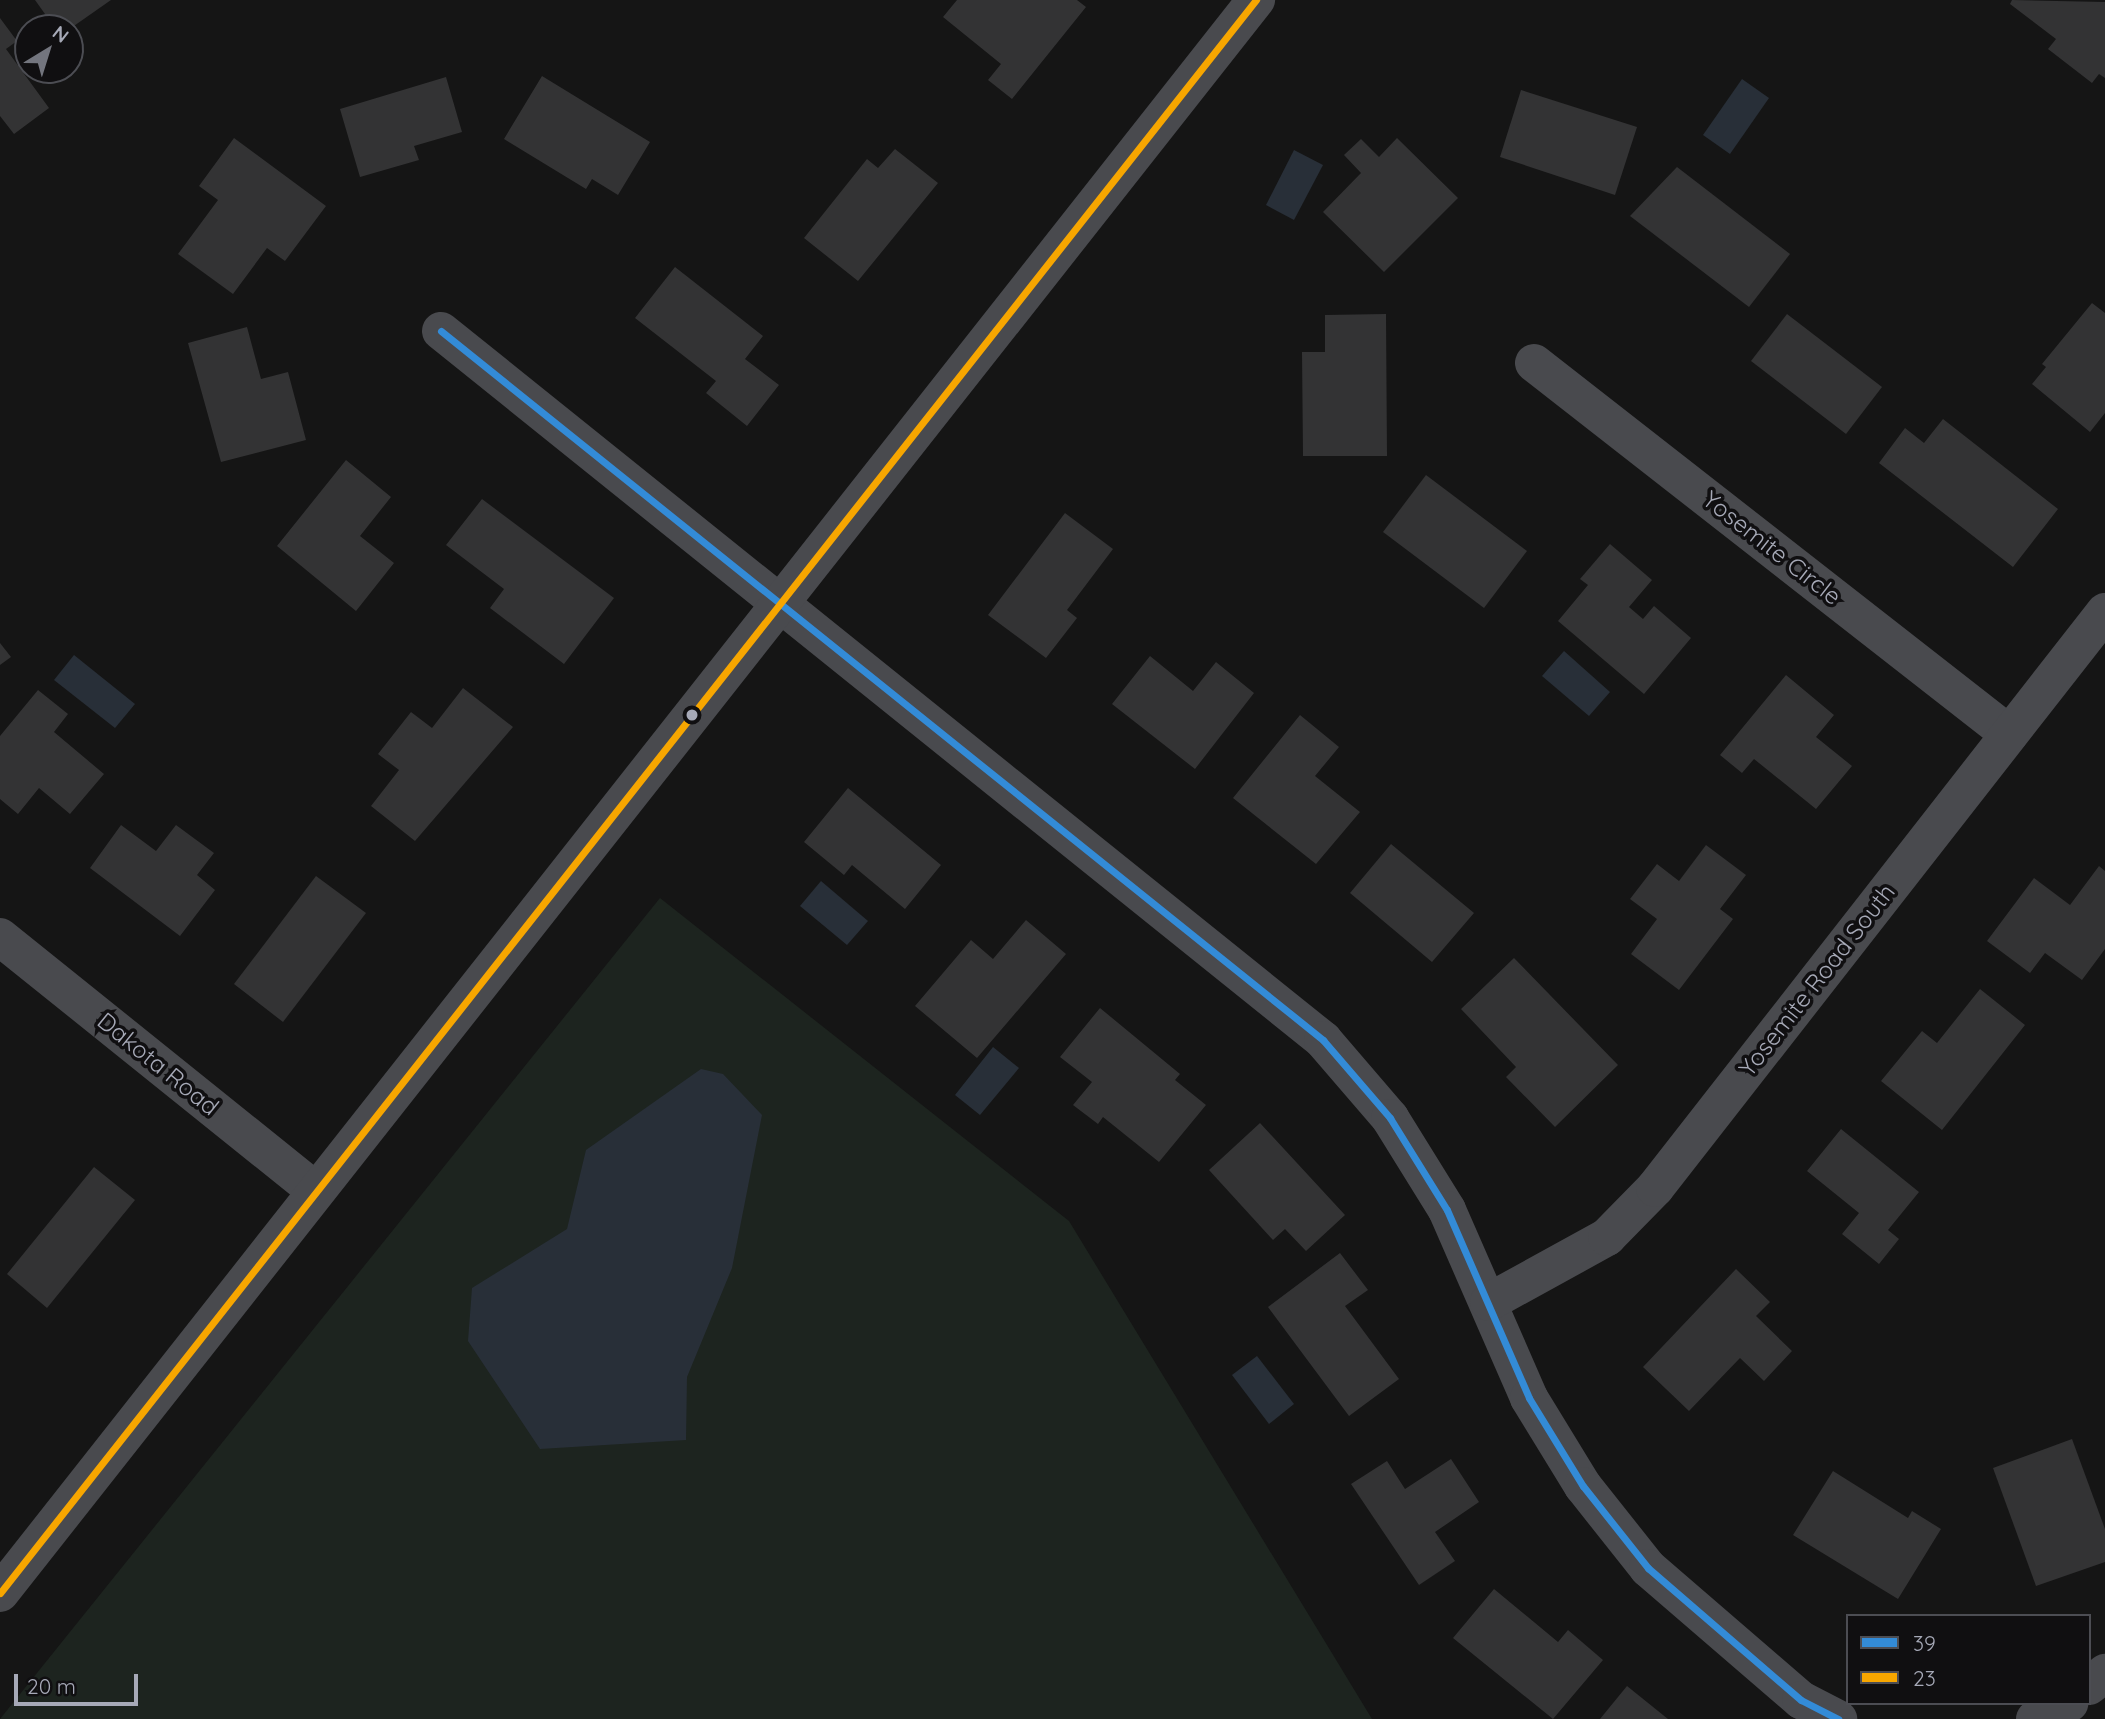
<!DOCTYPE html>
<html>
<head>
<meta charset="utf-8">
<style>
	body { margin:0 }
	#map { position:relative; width:2105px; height:1719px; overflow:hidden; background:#151515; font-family:Quicksand,sans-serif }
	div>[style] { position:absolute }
	.green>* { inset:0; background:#1d241f }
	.water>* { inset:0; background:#282f38 }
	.building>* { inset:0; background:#333334 }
	.minor>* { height:38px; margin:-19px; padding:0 19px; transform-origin:19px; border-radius:19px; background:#494a4e }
	.bus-1>* { height:7px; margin:-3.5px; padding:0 3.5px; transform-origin:3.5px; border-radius:3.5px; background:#338bd7 }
	.bus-2>* { height:7px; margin:-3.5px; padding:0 3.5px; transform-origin:3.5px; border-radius:3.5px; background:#f7a600 }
	.dots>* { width:19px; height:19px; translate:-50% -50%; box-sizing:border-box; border:4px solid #100f11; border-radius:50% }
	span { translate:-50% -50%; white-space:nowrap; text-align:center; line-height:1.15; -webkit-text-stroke:7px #100f11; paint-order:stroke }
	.street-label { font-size:24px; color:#a6a9b7 }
	.legend { position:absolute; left:1846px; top:1614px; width:245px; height:91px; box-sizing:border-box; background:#100f11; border:2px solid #4c4d53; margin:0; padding:9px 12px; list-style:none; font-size:21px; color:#a6a9b7 }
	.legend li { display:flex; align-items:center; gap:14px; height:35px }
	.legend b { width:35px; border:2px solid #4c4d53 }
	.north { position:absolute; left:14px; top:14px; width:70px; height:70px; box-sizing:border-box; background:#100f11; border:2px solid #4c4d53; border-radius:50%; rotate:38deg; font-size:19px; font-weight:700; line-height:28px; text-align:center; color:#a6a9b7 }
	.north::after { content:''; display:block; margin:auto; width:24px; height:32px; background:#73757e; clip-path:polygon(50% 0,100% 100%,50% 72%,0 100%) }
	.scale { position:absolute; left:14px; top:1674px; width:124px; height:32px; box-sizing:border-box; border:4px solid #a6a9b7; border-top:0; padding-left:9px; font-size:21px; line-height:24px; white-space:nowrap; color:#a6a9b7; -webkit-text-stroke:5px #100f11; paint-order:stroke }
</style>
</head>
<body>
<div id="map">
	<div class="green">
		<div style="clip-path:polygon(660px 898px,1069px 1221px,1372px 1719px,0 1719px)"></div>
	</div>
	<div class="water">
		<div style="clip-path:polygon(1742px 79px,1769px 98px,1730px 154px,1703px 135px)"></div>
		<div style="clip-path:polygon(1294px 150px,1323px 165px,1294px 220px,1266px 205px)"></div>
		<div style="clip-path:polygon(1564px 651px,1610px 692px,1589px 716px,1542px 676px)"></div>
		<div style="clip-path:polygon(74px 655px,135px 704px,115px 728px,54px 680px)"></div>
		<div style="clip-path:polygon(821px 881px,868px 921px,847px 945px,800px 906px)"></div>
		<div style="clip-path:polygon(993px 1047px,1019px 1068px,980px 1115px,955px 1095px)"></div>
		<div style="clip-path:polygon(701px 1069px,723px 1074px,762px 1115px,732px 1268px,687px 1377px,686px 1440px,540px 1449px,468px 1341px,472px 1288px,567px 1229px,586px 1150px)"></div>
		<div style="clip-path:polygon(1257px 1356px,1294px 1404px,1269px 1424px,1232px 1375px)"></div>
	</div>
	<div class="building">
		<div style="clip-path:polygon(35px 0,111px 0,71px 28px,55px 28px)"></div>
		<div style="clip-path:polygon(957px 0,1077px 0,1086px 7px,1012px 99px,988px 80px,1001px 64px,943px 17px)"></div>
		<div style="clip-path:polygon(2012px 0,2105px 2px,2105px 78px,2099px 74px,2092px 83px,2048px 49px,2056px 39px,2010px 4px)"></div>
		<div style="clip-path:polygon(0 18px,17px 41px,6px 49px,49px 108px,14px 134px,0 116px)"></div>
		<div style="clip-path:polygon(542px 76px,650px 142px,618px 195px,592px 179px,586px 189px,504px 139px)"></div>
		<div style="clip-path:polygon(446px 77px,462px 132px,414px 146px,419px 160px,360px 177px,340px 109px)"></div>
		<div style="clip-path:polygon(1521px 90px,1637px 127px,1615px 195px,1500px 157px)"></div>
		<div style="clip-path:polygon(234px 138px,326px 206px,285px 261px,267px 248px,233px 294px,178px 254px,218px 200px,199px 186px)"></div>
		<div style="clip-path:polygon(1397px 138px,1458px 198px,1384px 272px,1323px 212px,1361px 173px,1344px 155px,1361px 139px,1379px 157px)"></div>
		<div style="clip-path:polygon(895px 149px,938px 183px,858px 281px,804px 238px,867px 159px,878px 168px)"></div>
		<div style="clip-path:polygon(1677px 167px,1790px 254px,1749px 307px,1630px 216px)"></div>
		<div style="clip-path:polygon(675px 267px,763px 336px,745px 359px,779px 385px,747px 426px,706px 393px,716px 381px,635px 318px)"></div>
		<div style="clip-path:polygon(2092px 303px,2105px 313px,2105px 413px,2090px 432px,2032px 384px,2046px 367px,2042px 364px)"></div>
		<div style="clip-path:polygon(1386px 314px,1387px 456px,1303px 456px,1302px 352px,1325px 352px,1325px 315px)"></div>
		<div style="clip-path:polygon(1787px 314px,1882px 387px,1846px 434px,1751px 361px)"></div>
		<div style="clip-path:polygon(247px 327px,261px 379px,288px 372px,306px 440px,221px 462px,188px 343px)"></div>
		<div style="clip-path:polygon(1943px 419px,2058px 509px,2013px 567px,1879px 463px,1905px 428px,1924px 443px)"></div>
		<div style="clip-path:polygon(346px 460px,391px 497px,360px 536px,394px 563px,356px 611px,277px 546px)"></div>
		<div style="clip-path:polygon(1426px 475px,1527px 551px,1484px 608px,1383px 532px)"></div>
		<div style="clip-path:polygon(482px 499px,614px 598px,564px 664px,490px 608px,504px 589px,446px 545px)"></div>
		<div style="clip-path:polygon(1065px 513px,1113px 549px,1067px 610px,1077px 618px,1046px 658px,988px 615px)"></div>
		<div style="clip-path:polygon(1610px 544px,1652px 580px,1629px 607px,1643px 619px,1654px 606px,1691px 638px,1644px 694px,1558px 621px,1588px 585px,1580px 579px)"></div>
		<div style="clip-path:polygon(0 643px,11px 657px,0 665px)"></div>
		<div style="clip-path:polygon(1150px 656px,1193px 691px,1216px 662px,1254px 693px,1195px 769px,1112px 704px)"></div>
		<div style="clip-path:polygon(1786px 675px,1834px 715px,1816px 737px,1852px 766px,1816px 809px,1754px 759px,1742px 773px,1720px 755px)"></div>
		<div style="clip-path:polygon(463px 688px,513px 727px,415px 841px,371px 806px,399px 770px,378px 754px,411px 712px,432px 728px)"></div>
		<div style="clip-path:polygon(38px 690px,68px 714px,54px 732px,104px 774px,70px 814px,39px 788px,18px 814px,0 799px,0 736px)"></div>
		<div style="clip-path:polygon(1300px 715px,1339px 747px,1315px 776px,1360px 812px,1316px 864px,1233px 798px)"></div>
		<div style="clip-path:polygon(848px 788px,941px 865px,905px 909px,852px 865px,844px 875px,804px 842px)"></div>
		<div style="clip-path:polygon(121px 825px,156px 851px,176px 825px,214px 853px,197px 875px,215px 890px,180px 936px,90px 868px)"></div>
		<div style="clip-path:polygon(1391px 844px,1474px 913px,1432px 962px,1350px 893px)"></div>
		<div style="clip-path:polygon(1706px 845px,1746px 875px,1720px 909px,1733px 919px,1679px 990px,1631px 954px,1657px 919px,1630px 899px,1657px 864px,1679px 881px)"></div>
		<div style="clip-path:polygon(2099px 866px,2105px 871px,2105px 949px,2082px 980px,2045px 953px,2030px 973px,1987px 941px,2034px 878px,2070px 905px)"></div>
		<div style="clip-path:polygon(316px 876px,366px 913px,283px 1022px,234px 984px)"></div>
		<div style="clip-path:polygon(1026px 920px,1066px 954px,977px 1058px,915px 1006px,971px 940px,993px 959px)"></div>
		<div style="clip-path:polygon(1514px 958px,1618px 1065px,1555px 1127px,1506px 1077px,1516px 1067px,1461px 1009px)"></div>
		<div style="clip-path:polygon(1980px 989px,2025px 1025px,1942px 1130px,1881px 1081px,1922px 1031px,1937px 1043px)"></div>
		<div style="clip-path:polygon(1100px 1008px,1180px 1074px,1175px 1080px,1206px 1105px,1159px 1162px,1103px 1117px,1098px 1124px,1073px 1105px,1092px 1082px,1060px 1057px)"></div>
		<div style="clip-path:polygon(1260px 1123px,1345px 1215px,1306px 1251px,1285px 1229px,1273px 1240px,1209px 1170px)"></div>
		<div style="clip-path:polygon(1841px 1129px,1919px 1192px,1888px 1230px,1899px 1239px,1879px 1264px,1842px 1234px,1859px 1213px,1807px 1171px)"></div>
		<div style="clip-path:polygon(94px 1167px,135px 1200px,47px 1308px,7px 1274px)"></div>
		<div style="clip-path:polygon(1340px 1253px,1368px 1290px,1345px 1306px,1399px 1379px,1349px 1416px,1268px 1307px)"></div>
		<div style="clip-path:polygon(1736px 1269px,1770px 1302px,1756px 1316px,1792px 1351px,1764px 1381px,1740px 1358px,1689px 1411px,1643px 1367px)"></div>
		<div style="clip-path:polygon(2072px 1439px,2105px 1529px,2105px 1562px,2036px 1586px,1993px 1468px)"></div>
		<div style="clip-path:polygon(1451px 1459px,1479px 1502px,1435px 1532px,1455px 1561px,1419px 1585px,1351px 1484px,1387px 1461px,1405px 1489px)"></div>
		<div style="clip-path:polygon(1833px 1471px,1908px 1518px,1912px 1511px,1941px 1529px,1898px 1599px,1793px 1535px)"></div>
		<div style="clip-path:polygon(1494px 1589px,1558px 1642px,1568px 1630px,1603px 1660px,1553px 1719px,1453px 1638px)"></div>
		<div style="clip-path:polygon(1627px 1686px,1668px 1719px,1600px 1719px)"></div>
	</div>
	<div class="minor">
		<div style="left:441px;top:331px;width:1132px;rotate:38.79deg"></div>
		<div style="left:1323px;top:1040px;width:103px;rotate:49.3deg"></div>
		<div style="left:1390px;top:1118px;width:108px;rotate:58.2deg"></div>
		<div style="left:1447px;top:1210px;width:205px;rotate:66.4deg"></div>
		<div style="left:1529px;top:1398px;width:103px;rotate:58.5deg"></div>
		<div style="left:1583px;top:1486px;width:105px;rotate:51.6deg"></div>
		<div style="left:1648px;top:1568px;width:202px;rotate:40.8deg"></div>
		<div style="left:1801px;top:1700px;width:42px;rotate:27.2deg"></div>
		<div style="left:1534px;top:363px;width:603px;rotate:37.99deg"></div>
		<div style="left:0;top:937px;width:405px;rotate:38.8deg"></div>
		<div style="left:1489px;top:1302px;width:135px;rotate:-28.8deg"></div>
		<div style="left:1607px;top:1237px;width:69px;rotate:-45.6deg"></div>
		<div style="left:1655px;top:1188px;width:731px;rotate:-52deg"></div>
		<div style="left:0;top:1593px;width:2029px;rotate:-51.75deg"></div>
		<div style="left:2089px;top:1686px;width:21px;rotate:-39deg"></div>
		<div style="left:2035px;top:1719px;width:38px;rotate:-25deg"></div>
	</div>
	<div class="bus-1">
		<div style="left:441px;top:331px;width:1132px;rotate:38.79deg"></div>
		<div style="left:1323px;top:1040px;width:103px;rotate:49.3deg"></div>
		<div style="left:1390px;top:1118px;width:108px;rotate:58.2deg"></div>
		<div style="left:1447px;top:1210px;width:205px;rotate:66.4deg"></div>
		<div style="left:1529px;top:1398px;width:103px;rotate:58.5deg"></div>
		<div style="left:1583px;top:1486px;width:105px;rotate:51.6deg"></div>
		<div style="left:1648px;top:1568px;width:202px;rotate:40.8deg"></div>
		<div style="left:1801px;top:1700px;width:42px;rotate:27.2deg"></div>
	</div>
	<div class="bus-2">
		<div style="left:0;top:1593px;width:2029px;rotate:-51.75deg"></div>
	</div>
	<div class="dots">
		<div style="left:692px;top:715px;background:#a6a9b7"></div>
	</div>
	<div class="street-label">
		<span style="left:1772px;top:548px;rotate:38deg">Yosemite Circle</span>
		<span style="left:1817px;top:980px;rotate:-52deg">Yosemite Road South</span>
		<span style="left:158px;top:1064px;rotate:39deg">Dakota Road</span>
	</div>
	<ul class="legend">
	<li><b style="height:9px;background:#338bd7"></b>39</li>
	<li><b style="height:9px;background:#f7a600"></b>23</li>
	</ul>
	<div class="north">N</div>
	<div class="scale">20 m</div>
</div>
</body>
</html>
